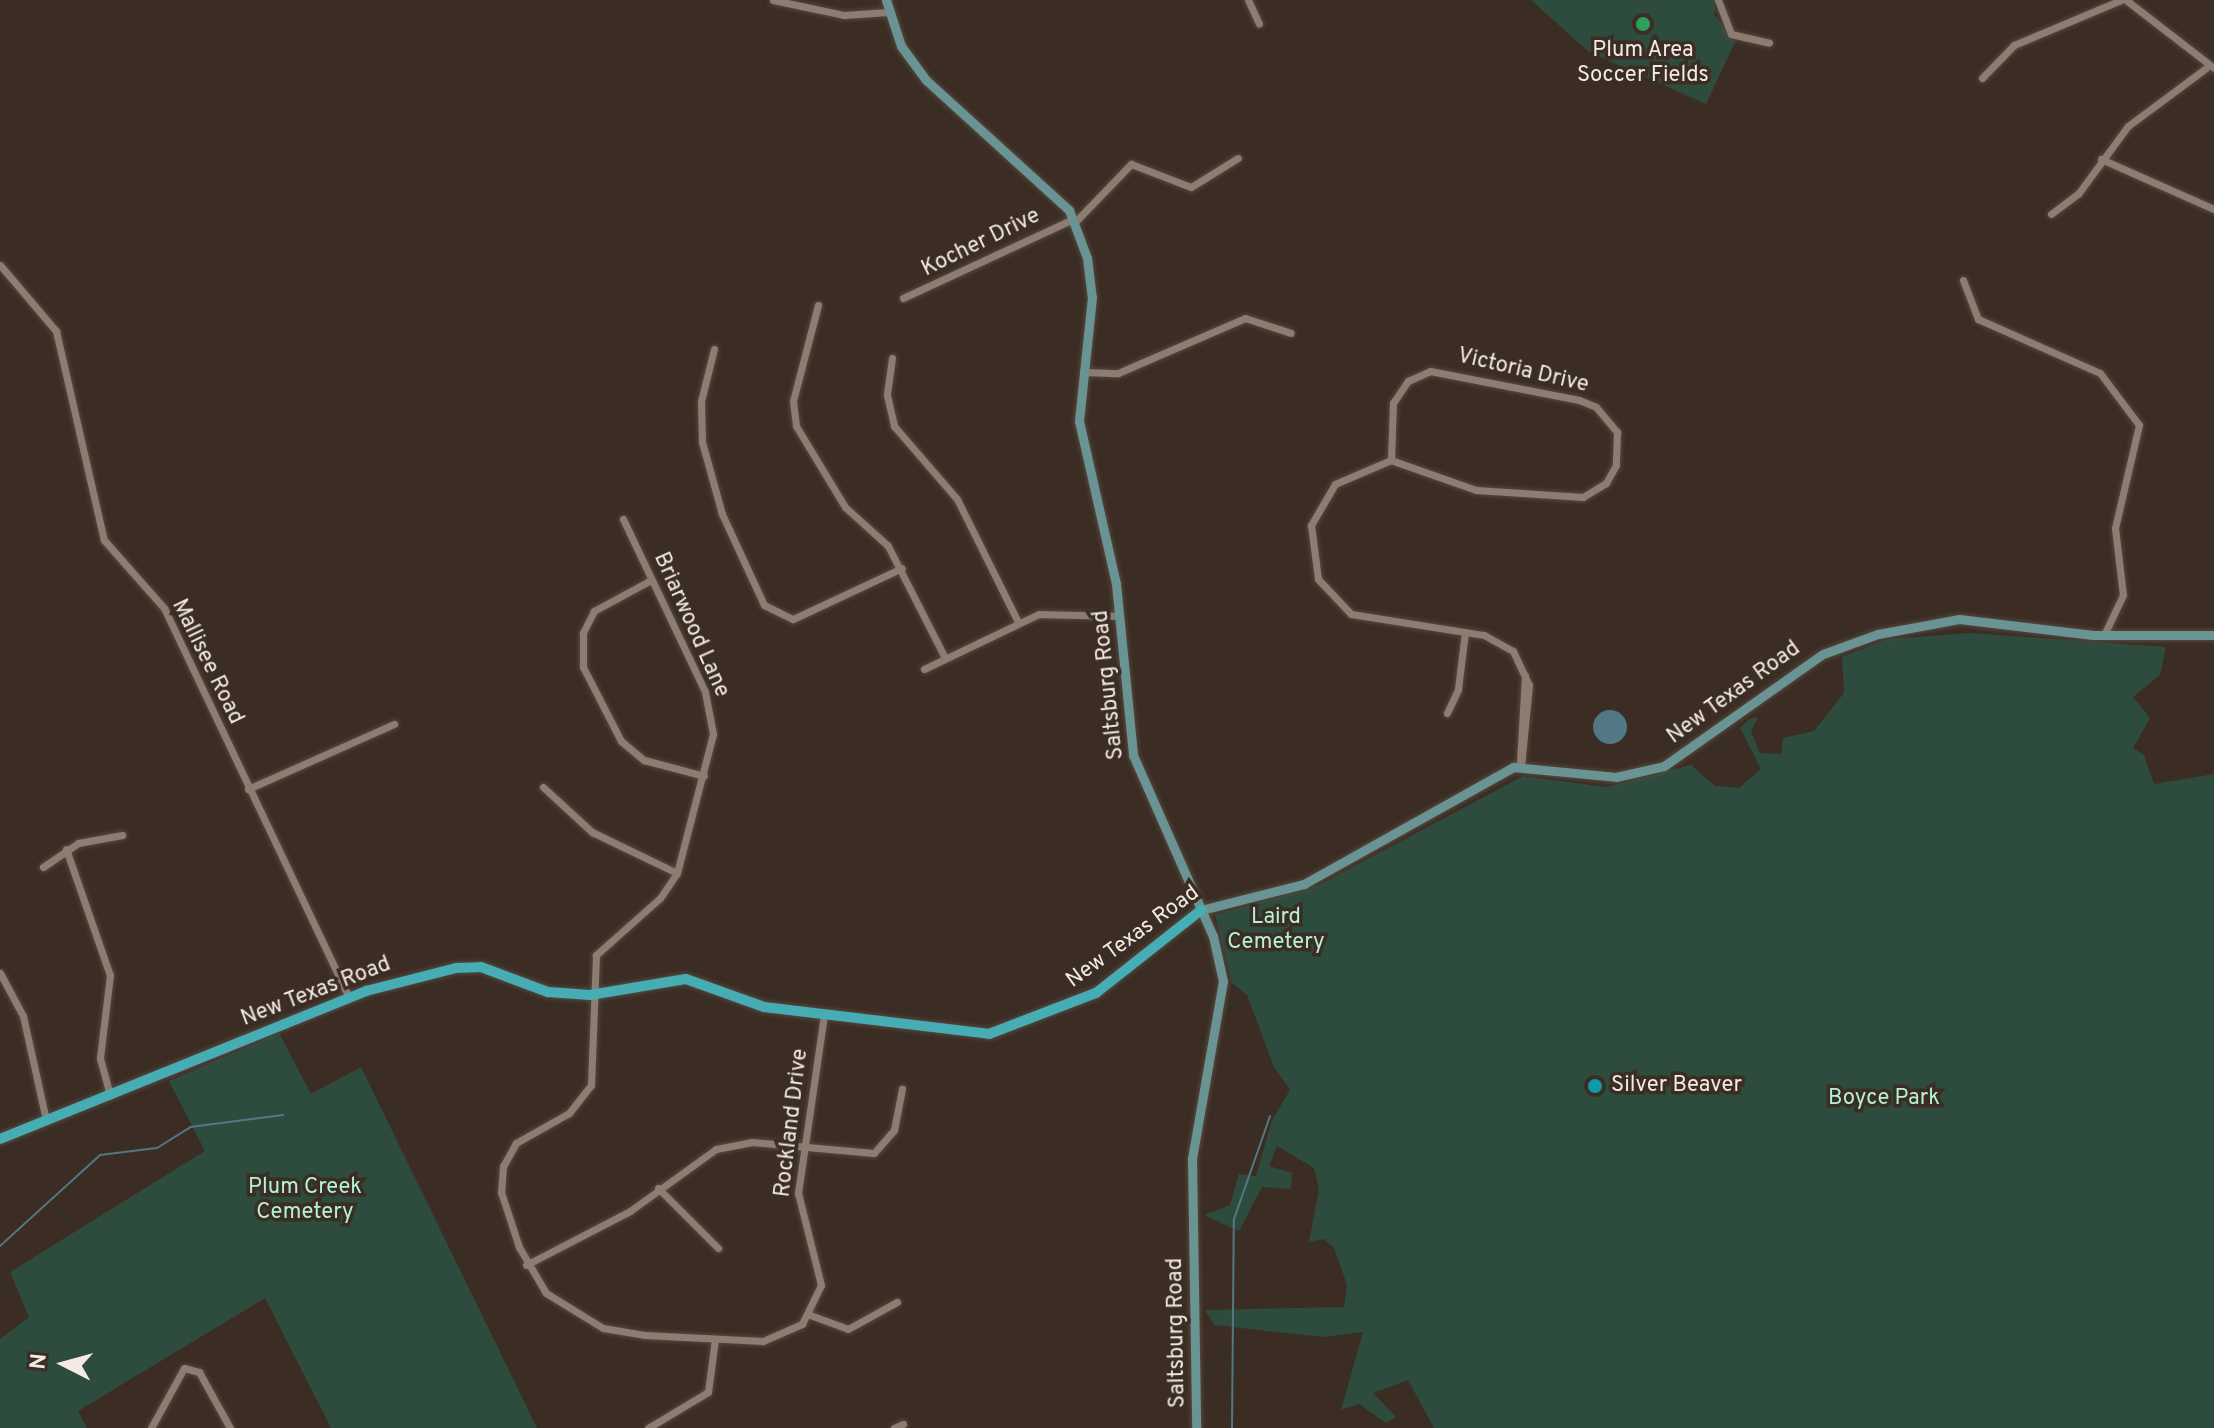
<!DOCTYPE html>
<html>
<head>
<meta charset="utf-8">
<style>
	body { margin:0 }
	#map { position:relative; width:2214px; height:1428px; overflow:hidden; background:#3b2d23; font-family:Overpass,sans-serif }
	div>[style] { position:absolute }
	.green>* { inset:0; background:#2e4c3e }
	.water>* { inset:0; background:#517884 }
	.round { border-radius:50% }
	.stream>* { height:2px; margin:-1px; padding:0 1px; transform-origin:1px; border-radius:1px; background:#517884 }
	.roads { filter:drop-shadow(0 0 2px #544840) drop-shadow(0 0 2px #544840) }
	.street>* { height:7px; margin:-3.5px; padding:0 3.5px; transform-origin:3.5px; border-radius:3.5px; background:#8d7c71 }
	.secondary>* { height:9px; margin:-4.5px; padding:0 4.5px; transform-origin:4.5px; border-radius:4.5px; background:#6a9493 }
	.primary>* { height:10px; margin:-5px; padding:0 5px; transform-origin:5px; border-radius:5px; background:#46adb5 }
	.dots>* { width:22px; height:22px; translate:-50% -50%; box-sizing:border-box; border:4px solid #3b2d23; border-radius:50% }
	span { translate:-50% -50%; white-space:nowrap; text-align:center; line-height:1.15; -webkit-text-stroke:7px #3b2d23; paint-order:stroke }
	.poi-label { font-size:22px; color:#f3eae4 }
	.left { translate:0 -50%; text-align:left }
	.street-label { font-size:22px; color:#f3eae4 }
	.park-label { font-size:22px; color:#b3f3d5 }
	.north { position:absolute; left:24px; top:1324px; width:80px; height:80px; -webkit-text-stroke:6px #3b2d23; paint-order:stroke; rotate:276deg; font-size:22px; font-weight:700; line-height:32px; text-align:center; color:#f3eae4 }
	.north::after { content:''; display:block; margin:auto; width:28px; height:36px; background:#f3eae4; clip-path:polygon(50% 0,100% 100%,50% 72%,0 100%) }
</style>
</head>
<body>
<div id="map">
	<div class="green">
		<div style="clip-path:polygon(1531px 0,1716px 0,1714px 15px,1736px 40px,1706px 104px,1589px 52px)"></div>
		<div style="clip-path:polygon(1970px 633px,2166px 647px,2160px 675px,2133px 697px,2150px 718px,2133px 748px,2144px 755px,2154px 784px,2214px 774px,2214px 1428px,1434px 1428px,1408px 1380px,1373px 1393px,1396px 1417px,1386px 1423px,1359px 1404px,1341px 1410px,1363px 1332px,1323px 1337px,1214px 1325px,1205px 1310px,1344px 1307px,1347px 1285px,1334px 1248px,1324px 1239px,1309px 1242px,1319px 1189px,1314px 1168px,1277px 1146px,1269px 1166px,1292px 1173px,1291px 1189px,1262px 1187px,1239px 1231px,1204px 1215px,1230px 1205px,1239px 1174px,1256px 1176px,1272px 1120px,1290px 1090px,1274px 1067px,1247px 995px,1232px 983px,1215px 915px,1321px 884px,1523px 776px,1606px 787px,1691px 765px,1715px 786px,1739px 788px,1761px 769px,1740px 728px,1749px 719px,1758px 717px,1751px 731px,1760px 753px,1781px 754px,1783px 738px,1814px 731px,1844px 693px,1842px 657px,1888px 639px)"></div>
		<div style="clip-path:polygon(279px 1033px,311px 1094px,361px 1067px,537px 1428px,331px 1428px,265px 1298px,78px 1411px,87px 1428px,0 1428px,0 1339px,29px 1317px,10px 1272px,205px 1151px,169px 1081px)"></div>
	</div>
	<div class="water">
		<div class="round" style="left:1593px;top:710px;width:34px;height:34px"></div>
	</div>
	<div class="stream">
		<div style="left:0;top:1246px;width:135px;rotate:-42.3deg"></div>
		<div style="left:100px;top:1155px;width:57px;rotate:-7deg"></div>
		<div style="left:157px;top:1148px;width:39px;rotate:-32deg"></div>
		<div style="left:190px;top:1127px;width:94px;rotate:-7.4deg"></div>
		<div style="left:1232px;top:1428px;width:209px;rotate:-89.5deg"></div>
		<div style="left:1234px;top:1219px;width:109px;rotate:-70.7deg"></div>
	</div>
	<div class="roads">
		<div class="street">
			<div style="left:773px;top:0;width:73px;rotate:11.9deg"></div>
			<div style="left:844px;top:15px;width:44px;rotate:-3.9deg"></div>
			<div style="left:1248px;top:0;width:26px;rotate:65deg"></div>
			<div style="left:1718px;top:0;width:36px;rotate:69deg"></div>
			<div style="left:1731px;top:34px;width:39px;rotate:13deg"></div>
			<div style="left:2126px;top:0;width:111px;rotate:37.7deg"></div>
			<div style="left:1982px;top:78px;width:46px;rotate:-45.9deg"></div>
			<div style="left:2014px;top:45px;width:116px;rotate:-22.8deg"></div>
			<div style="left:2101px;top:159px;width:124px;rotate:23.9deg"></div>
			<div style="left:2051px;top:214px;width:34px;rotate:-37deg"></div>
			<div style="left:2078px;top:194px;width:84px;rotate:-53.7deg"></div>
			<div style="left:2128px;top:126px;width:97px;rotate:-36.6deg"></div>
			<div style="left:1075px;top:222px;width:81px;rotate:-46deg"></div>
			<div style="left:1131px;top:164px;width:64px;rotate:21deg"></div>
			<div style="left:1191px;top:187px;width:55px;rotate:-31.7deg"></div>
			<div style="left:0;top:265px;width:87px;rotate:49.7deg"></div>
			<div style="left:56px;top:331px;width:214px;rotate:77.1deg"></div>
			<div style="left:104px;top:540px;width:91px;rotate:48.6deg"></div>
			<div style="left:164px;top:608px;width:432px;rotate:64.6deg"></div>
			<div style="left:1963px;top:280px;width:42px;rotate:69deg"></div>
			<div style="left:1978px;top:319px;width:133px;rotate:23.9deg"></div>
			<div style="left:2100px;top:373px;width:65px;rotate:53.1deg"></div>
			<div style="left:2139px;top:425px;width:106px;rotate:103.1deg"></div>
			<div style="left:2115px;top:528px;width:67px;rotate:83.2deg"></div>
			<div style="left:2123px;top:595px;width:44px;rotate:115.4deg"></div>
			<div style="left:903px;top:298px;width:187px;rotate:-24.9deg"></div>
			<div style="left:818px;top:305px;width:99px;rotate:104.6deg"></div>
			<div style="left:793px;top:401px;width:25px;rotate:83deg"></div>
			<div style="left:796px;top:426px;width:95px;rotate:58.8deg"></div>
			<div style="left:845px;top:507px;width:58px;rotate:42.2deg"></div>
			<div style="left:888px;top:546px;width:126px;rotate:63deg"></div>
			<div style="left:714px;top:349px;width:54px;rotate:104deg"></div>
			<div style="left:701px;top:401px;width:41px;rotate:88.6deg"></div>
			<div style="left:702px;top:442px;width:75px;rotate:74.5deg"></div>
			<div style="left:722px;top:514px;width:100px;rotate:65.2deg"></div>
			<div style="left:764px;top:605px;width:32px;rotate:26deg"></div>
			<div style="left:793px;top:619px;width:120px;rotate:-25.1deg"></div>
			<div style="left:892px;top:358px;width:37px;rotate:98deg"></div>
			<div style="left:887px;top:395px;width:32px;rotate:77deg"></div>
			<div style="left:894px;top:426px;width:96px;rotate:49.2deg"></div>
			<div style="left:957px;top:499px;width:137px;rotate:63.6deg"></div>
			<div style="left:1083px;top:372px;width:35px;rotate:2deg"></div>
			<div style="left:1118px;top:373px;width:138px;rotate:-23.4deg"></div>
			<div style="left:1245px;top:318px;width:48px;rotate:18.1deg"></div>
			<div style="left:1391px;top:460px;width:57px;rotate:-88deg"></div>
			<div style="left:1393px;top:403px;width:27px;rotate:-56deg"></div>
			<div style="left:1408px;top:381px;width:24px;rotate:-24deg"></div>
			<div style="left:1430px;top:371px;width:152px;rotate:11deg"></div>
			<div style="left:1579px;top:400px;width:18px;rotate:22deg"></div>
			<div style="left:1596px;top:407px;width:33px;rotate:50deg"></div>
			<div style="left:1617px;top:432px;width:33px;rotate:92deg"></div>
			<div style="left:1616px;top:465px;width:21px;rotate:119deg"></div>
			<div style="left:1606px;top:483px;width:27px;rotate:149deg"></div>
			<div style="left:1583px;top:497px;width:107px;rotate:-176.3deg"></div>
			<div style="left:1476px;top:490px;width:90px;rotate:-160.6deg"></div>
			<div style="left:1391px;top:460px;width:61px;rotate:156.8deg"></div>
			<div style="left:1335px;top:484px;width:48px;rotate:120.3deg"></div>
			<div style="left:1311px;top:525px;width:54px;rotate:82.6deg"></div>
			<div style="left:1318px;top:579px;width:48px;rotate:46.7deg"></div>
			<div style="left:1351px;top:614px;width:135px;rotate:9deg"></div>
			<div style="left:1484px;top:635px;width:33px;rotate:29deg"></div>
			<div style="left:1513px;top:651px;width:38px;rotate:65deg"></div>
			<div style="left:1529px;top:685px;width:81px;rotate:95.6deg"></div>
			<div style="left:623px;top:519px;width:191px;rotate:64.6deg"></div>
			<div style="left:705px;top:692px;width:43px;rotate:79.2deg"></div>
			<div style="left:713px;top:734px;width:144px;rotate:104.5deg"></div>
			<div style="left:677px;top:873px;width:30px;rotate:124deg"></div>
			<div style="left:660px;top:898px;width:86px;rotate:138.3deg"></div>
			<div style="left:596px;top:955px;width:130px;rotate:92.2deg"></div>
			<div style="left:591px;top:1085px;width:36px;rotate:128deg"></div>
			<div style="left:569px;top:1113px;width:61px;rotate:150.5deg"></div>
			<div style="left:516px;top:1143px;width:26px;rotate:119deg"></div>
			<div style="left:503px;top:1166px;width:26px;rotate:94deg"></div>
			<div style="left:501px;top:1192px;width:58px;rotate:71.9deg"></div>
			<div style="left:519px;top:1247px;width:53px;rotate:59.6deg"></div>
			<div style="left:546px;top:1293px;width:67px;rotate:31.6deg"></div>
			<div style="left:603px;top:1328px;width:43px;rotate:9.5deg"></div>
			<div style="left:645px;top:1335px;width:118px;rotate:2.9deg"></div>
			<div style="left:763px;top:1341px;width:43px;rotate:-23.6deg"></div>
			<div style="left:802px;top:1324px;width:43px;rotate:-64deg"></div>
			<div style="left:821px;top:1285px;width:95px;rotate:-104deg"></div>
			<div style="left:798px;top:1193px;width:181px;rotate:-81.7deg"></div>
			<div style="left:651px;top:580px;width:65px;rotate:151.5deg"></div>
			<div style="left:594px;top:611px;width:25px;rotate:117deg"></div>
			<div style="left:583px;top:633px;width:34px;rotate:90deg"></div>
			<div style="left:583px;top:667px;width:83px;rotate:62.8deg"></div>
			<div style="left:621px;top:741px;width:30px;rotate:40deg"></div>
			<div style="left:644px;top:760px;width:62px;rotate:14.9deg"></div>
			<div style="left:924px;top:669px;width:127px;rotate:-25.6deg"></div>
			<div style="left:1039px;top:614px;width:81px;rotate:1.4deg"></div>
			<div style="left:1447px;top:713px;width:26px;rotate:-65deg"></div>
			<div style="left:1458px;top:689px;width:57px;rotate:-83deg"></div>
			<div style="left:1520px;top:762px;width:87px;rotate:-86.7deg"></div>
			<div style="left:543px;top:787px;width:67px;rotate:42.6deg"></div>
			<div style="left:592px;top:832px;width:94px;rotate:25.8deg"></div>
			<div style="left:248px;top:789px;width:160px;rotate:-24deg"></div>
			<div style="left:66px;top:849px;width:133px;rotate:70.8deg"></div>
			<div style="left:110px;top:975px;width:84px;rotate:96.9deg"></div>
			<div style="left:100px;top:1058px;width:39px;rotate:75deg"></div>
			<div style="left:43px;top:867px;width:42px;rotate:-34.4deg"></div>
			<div style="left:78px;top:843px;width:45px;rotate:-10.3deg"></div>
			<div style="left:0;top:973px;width:49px;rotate:61.9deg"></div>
			<div style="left:23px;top:1016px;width:107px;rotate:77.5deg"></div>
			<div style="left:658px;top:1188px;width:85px;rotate:45deg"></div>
			<div style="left:526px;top:1265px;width:117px;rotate:-27.4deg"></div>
			<div style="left:630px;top:1211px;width:106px;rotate:-35.8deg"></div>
			<div style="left:716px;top:1149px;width:37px;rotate:-11deg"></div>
			<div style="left:752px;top:1142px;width:122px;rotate:5.2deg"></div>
			<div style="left:874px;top:1153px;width:30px;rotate:-49deg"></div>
			<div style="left:894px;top:1130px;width:42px;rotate:-79deg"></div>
			<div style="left:810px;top:1315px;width:40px;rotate:20.2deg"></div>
			<div style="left:848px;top:1329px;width:56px;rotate:-28.9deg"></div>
			<div style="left:151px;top:1428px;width:68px;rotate:-61.2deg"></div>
			<div style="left:184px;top:1368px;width:16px;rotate:15deg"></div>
			<div style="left:199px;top:1372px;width:64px;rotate:61deg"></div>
			<div style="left:648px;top:1428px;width:70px;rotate:-31deg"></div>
			<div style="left:708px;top:1392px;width:53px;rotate:-82.5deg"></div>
			<div style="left:894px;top:1428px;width:10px;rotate:-24deg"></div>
		</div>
		<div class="secondary">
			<div style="left:886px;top:0;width:48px;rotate:71.9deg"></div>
			<div style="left:901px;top:46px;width:42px;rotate:53.7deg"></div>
			<div style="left:926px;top:80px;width:193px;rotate:42.3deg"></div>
			<div style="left:1069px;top:210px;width:51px;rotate:69.4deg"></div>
			<div style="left:1087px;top:258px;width:39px;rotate:83deg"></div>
			<div style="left:1092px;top:297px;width:125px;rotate:96deg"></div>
			<div style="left:1079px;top:421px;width:167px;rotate:77.2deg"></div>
			<div style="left:1116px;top:584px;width:172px;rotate:84.3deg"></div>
			<div style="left:1133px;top:755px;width:198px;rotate:66.2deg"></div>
			<div style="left:1213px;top:936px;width:46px;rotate:77.5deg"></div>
			<div style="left:1223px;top:981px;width:181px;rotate:99.9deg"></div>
			<div style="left:1192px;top:1159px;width:269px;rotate:89.1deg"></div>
			<div style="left:1201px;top:910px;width:106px;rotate:-14.2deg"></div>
			<div style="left:1304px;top:884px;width:240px;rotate:-29.2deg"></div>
			<div style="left:1513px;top:767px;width:103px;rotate:5.5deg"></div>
			<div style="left:1616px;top:777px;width:49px;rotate:-12.9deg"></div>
			<div style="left:1664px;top:766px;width:194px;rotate:-35.2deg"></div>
			<div style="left:1823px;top:654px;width:59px;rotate:-20deg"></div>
			<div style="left:1878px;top:634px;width:82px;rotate:-10.5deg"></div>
			<div style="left:1959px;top:619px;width:135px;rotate:6.8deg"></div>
			<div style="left:2093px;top:635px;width:121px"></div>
		</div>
		<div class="primary">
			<div style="left:0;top:1139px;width:395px;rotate:-22deg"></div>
			<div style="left:366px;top:991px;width:93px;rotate:-14.3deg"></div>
			<div style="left:456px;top:968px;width:25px;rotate:-2deg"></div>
			<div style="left:481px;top:967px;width:72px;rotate:20.5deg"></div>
			<div style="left:548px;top:992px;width:42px;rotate:4.1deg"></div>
			<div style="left:590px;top:995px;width:97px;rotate:-9.5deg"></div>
			<div style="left:686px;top:979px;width:83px;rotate:19.7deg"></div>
			<div style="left:764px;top:1007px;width:227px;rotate:6.8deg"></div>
			<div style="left:989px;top:1034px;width:115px;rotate:-21deg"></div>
			<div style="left:1096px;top:993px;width:134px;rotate:-38.3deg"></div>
		</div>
	</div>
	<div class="dots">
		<div style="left:1643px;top:24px;background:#2e9e5b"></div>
		<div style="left:1595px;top:1086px;background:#0f9aa8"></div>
	</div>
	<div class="poi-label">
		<span style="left:1643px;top:63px">Plum Area<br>Soccer Fields</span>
		<span class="left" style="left:1611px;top:1086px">Silver Beaver</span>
	</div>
	<div class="street-label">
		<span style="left:981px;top:243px;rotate:-26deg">Kocher Drive</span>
		<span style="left:1523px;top:371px;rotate:13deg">Victoria Drive</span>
		<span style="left:691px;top:625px;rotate:66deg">Briarwood Lane</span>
		<span style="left:207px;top:662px;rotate:64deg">Mallisee Road</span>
		<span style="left:1109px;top:685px;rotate:-96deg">Saltsburg Road</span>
		<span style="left:1734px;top:693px;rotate:-36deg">New Texas Road</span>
		<span style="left:1133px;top:937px;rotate:-36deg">New Texas Road</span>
		<span style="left:316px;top:992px;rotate:-21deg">New Texas Road</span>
		<span style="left:792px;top:1123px;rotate:-83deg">Rockland Drive</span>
		<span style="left:1177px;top:1333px;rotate:-91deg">Saltsburg Road</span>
	</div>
	<div class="park-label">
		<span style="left:1276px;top:930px">Laird<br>Cemetery</span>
		<span style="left:1884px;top:1099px">Boyce Park</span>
		<span style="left:305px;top:1200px">Plum Creek<br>Cemetery</span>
	</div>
	<div class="north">N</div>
</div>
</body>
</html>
